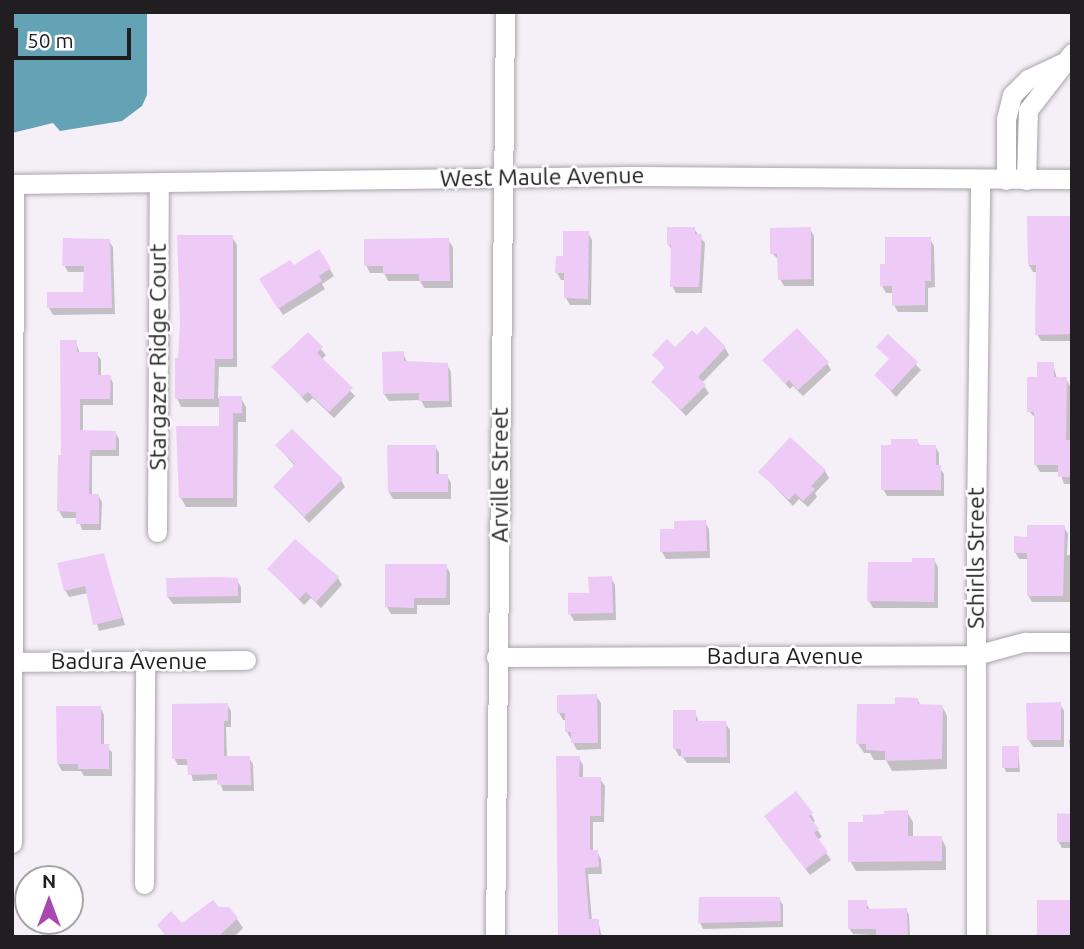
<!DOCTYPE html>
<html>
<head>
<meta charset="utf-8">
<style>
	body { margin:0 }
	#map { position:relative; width:1084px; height:949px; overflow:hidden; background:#f5eff7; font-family:Ubuntu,sans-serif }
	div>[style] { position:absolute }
	.water>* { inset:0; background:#64a2b5 }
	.shadow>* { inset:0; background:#0003 }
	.building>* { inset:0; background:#eecbf6 }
	.roads { filter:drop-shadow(0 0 2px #aaa4ab) drop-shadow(0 0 2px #aaa4ab) }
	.minor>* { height:19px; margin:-9.5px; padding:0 9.5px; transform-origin:9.5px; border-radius:9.5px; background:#fff }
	span { translate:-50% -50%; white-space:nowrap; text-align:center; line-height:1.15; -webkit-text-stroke:5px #fff; paint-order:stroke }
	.street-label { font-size:23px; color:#201e20 }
	.frame { position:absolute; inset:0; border:14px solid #201e20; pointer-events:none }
	.north { position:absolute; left:14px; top:865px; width:70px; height:70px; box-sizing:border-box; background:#fff; border:2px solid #a6a5a6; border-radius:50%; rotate:0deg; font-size:19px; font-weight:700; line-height:28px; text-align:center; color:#201e20 }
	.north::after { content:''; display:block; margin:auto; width:24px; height:32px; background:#a848b0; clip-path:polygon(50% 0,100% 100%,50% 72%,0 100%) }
	.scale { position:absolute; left:14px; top:28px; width:117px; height:32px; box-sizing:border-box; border:4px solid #201e20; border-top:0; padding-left:9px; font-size:21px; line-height:24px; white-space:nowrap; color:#201e20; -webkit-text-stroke:5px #fff; paint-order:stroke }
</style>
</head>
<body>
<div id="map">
	<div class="water">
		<div style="clip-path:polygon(14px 12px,147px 12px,147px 95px,142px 106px,122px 121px,60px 131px,53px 123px,12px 133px)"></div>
	</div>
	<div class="shadow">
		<div style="clip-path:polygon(1072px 218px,1072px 341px,1041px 341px,1037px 334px,1038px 272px,1033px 272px,1029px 265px)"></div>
		<div style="clip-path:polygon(694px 229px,705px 243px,702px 293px,676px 293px,672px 286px,672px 251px,669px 245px)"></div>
		<div style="clip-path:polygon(810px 229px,814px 236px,814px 286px,784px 286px,780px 279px,779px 260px,772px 253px)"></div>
		<div style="clip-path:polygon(588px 233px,592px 240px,591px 305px,570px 305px,566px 298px,566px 280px,561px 280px,557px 273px,565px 258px)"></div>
		<div style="clip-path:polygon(232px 237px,237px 245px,237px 367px,219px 367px,218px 398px,241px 398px,246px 407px,246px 422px,238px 422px,237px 507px,186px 507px,181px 498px,221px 428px,221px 407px,181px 407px,177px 398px,179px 360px)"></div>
		<div style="clip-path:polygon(930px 239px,934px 246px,935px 287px,928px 288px,928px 312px,898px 312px,894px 305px,894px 293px,886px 293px,882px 286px)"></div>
		<div style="clip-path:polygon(448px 240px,453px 247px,453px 288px,424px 288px,420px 281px,388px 281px,384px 273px,370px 273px,366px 265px)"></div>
		<div style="clip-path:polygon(109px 241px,113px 247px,115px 314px,53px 315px,49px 308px,85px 294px,86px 272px,68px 272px,64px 265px)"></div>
		<div style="clip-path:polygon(319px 252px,334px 276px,322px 284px,325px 289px,283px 315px,261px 280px,293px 268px)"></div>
		<div style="clip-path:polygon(308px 335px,326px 355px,321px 360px,355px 396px,334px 418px,313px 398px,307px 403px,274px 367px)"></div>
		<div style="clip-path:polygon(888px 336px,921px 370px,896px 397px,876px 375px,890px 360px,879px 347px)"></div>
		<div style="clip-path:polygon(697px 337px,725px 348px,729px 355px,702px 383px,709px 393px,686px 416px,653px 382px,666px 369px,654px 355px,675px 350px)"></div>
		<div style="clip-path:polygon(76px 342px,80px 354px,97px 354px,101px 360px,101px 377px,110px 377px,113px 383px,113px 405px,83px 405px,83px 432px,115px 432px,119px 439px,119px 456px,92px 456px,92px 495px,98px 495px,102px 502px,101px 530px,82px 530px,78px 518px,63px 518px,59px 511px)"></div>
		<div style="clip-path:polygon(403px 353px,407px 362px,447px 365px,451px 372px,452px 407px,425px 408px,421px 400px,389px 401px,384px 394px)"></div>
		<div style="clip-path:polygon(765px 361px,827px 363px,831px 370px,803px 396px,793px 386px,790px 389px)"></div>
		<div style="clip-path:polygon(1053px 364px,1057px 379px,1066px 379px,1070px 386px,1072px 484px,1064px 484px,1060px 472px,1040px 472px,1036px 465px,1035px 418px,1029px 411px,1038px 379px)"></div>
		<div style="clip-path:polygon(917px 441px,920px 446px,935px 446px,939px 453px,939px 467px,944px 474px,944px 496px,887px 496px,883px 489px)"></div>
		<div style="clip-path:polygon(277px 446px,341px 480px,345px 487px,309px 523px,275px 487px,295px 466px)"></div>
		<div style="clip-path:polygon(435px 446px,439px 453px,439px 476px,447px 476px,451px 483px,451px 499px,393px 499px,389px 492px)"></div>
		<div style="clip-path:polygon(825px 471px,829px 478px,815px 493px,817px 497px,808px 507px,799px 499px,793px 506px,760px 472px)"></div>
		<div style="clip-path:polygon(705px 522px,709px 529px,710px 558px,666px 559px,662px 552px,676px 530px)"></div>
		<div style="clip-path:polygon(1064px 527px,1068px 534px,1067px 555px,1072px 555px,1072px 602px,1032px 602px,1028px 595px,1029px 559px,1019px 559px,1015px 552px,1028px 538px)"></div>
		<div style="clip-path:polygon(103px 555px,125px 625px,99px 631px,88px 593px,69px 597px,65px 590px)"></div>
		<div style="clip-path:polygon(934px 560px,938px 567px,938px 608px,873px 608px,869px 601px,914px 564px)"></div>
		<div style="clip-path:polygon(446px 566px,450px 573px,450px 605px,417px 605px,417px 614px,391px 614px,387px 607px)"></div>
		<div style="clip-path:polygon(269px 569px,338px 578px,342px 585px,321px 608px,311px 598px,304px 605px)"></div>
		<div style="clip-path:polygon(611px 578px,615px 585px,616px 620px,574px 621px,570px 614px)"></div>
		<div style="clip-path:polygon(237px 580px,241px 587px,241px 603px,173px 604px,168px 597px)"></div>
		<div style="clip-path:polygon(596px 696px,601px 703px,601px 749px,577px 750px,567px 732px,567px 720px,563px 720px,559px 713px)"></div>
		<div style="clip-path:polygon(917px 699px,921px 706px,942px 706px,947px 716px,947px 769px,892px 771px,886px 760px,874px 760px,870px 753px,864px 753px,858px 744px,897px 706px)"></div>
		<div style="clip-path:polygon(227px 704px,231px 711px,231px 727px,226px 727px,227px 758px,249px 758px,253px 764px,254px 791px,223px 791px,219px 780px,193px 781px,189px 765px,178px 765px,174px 758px)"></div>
		<div style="clip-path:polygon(1060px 704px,1064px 711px,1064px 747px,1033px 747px,1029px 740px)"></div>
		<div style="clip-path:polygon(100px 707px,104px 715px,104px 745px,112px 752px,112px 776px,84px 776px,81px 771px,62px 771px,58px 764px)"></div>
		<div style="clip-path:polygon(695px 712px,699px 723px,725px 723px,730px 730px,730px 763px,687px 763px,682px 756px,679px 756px,675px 749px)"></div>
		<div style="clip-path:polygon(1072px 739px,1072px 770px,1069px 740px)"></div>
		<div style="clip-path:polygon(1018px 748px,1020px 772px,1006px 772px,1004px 767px)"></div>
		<div style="clip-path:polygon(579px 758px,583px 765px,583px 778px,600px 779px,605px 786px,604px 822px,593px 822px,593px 852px,597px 852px,601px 859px,602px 874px,588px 874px,592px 921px,598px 921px,602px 937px,559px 937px)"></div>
		<div style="clip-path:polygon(907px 812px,913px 822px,913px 838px,941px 838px,946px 847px,946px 870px,856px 871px,850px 861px,864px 824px)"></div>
		<div style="clip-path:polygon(811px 814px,815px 821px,813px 823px,822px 837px,817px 840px,831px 860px,810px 875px,770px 823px)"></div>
		<div style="clip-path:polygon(1072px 815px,1072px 848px,1062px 848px,1058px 841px)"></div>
		<div style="clip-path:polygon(779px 899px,783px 905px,783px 927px,703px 929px,700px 923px)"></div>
		<div style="clip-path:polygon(866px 902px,870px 911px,906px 909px,909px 915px,910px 937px,853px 934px,849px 928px)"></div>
		<div style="clip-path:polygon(219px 909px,237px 919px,243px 928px,234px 937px,166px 937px,159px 925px,182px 925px)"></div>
	</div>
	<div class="building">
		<div style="clip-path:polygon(1027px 216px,1072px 216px,1072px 334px,1035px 335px,1036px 265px,1028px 265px)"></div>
		<div style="clip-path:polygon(667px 227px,695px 227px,695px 234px,702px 234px,699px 287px,670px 287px,671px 245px,667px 245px)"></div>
		<div style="clip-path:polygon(811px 227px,811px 279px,778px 280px,777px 254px,770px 254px,770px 228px)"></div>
		<div style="clip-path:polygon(563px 231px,589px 231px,588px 299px,564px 298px,564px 273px,555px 273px,556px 256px,563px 256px)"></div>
		<div style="clip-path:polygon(177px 235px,233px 235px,233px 359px,215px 359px,214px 399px,175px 399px,175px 358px,178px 358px,180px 322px)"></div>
		<div style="clip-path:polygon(885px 237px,931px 237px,931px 281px,925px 281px,925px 305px,892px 306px,892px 286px,880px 286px,880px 264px,885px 264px)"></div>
		<div style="clip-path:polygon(63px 238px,110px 239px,112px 308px,47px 308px,47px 292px,83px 292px,84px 266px,62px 266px)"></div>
		<div style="clip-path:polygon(449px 238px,450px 281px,419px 281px,419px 274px,383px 274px,383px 266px,364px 266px,364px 239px)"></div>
		<div style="clip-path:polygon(319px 249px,331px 268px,319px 276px,322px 281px,278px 309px,259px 279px,290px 260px,294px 265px)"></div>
		<div style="clip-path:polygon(705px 326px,726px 347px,698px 377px,706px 385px,681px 410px,651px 382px,665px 367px,652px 355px,667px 339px,675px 347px,692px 330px,697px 335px)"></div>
		<div style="clip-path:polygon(797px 328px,829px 362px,798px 390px,789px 380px,785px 384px,762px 360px)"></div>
		<div style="clip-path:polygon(308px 332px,323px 347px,317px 353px,353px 388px,329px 412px,308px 392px,302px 397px,271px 367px)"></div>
		<div style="clip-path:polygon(888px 334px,918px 362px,891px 391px,874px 375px,889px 359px,876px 347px)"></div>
		<div style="clip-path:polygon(60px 340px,77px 340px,77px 352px,98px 352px,98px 375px,111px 375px,110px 399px,80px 399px,80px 430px,116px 431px,116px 450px,90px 450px,89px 494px,99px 494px,99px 524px,76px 524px,76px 512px,57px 511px,58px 455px,61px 455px)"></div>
		<div style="clip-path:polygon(404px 351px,404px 361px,448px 363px,449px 401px,419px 401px,419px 393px,383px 394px,382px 352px)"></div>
		<div style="clip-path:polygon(1037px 362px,1054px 362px,1054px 377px,1067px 377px,1066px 440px,1072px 440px,1072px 477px,1058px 477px,1058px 465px,1034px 465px,1034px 412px,1027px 412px,1027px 377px,1037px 377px)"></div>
		<div style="clip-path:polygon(219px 396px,242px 396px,242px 413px,233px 413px,233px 498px,179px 498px,176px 426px,219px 426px)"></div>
		<div style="clip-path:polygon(292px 429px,343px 479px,304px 517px,273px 487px,295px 464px,275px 445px)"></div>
		<div style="clip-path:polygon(790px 437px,826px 470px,811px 486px,815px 489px,803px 501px,795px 493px,789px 500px,758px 472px)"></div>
		<div style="clip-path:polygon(891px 439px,918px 439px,918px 445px,936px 445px,936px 465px,941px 465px,941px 490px,881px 490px,881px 445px,891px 445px)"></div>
		<div style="clip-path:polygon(387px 445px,436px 445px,436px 474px,448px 474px,448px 492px,388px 492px)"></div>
		<div style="clip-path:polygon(706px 520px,707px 551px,660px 552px,660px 529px,674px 529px,674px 521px)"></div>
		<div style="clip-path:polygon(1027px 525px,1065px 525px,1063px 596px,1027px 596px,1027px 553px,1014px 553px,1014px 536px,1027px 537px)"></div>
		<div style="clip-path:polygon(295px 539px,339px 577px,316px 602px,306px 592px,299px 599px,267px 569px)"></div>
		<div style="clip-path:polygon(104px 553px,122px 618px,93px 625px,85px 586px,64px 591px,57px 563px)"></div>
		<div style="clip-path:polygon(912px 558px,935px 558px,934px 602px,867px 601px,868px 562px,912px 562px)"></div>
		<div style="clip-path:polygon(385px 564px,447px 564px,446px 598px,414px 598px,414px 608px,385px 607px)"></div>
		<div style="clip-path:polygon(612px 576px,613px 613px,568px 614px,568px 593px,589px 593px,588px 577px)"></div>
		<div style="clip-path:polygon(220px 577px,238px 578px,238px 596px,167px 597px,166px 578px)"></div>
		<div style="clip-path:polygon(597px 694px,598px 743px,571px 743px,571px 732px,565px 732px,565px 713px,557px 713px,557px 695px)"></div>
		<div style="clip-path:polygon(895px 697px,918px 698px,918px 704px,943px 705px,942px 759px,885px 761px,885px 751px,866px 750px,866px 744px,856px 744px,857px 704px,895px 704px)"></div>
		<div style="clip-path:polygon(1061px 702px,1061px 740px,1027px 740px,1026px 703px)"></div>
		<div style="clip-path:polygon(228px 703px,228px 721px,224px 721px,224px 756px,250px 756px,251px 785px,217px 785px,217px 774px,188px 775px,187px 759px,172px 759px,172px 704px)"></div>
		<div style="clip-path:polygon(56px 706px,101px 706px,101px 744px,109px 744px,109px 769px,78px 769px,78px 764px,57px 764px)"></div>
		<div style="clip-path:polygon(673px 710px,696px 710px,696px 721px,726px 721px,727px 757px,681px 757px,681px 749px,673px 749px)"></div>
		<div style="clip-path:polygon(1002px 746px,1019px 746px,1018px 768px,1002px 768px)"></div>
		<div style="clip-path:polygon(556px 756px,580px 756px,579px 777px,601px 777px,601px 816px,590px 816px,590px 850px,598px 850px,599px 867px,585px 868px,589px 919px,599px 919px,599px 937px,558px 937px)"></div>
		<div style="clip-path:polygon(796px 791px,813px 813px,809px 816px,819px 829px,814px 833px,828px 852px,805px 869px,764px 816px)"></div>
		<div style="clip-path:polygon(908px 810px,908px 836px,942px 836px,942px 861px,848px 862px,848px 822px,863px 822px,863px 815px,884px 814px,884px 811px)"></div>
		<div style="clip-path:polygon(1057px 813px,1072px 814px,1072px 842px,1057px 842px)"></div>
		<div style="clip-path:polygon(699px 897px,780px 897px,781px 921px,698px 923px)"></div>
		<div style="clip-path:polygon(213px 900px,219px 907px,229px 907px,238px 918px,218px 937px,167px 937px,157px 925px,171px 911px,182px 923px)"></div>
		<div style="clip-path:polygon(848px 900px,867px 900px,867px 909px,907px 908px,908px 937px,876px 937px,876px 929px,848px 929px)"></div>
		<div style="clip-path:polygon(1037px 900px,1072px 900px,1072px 937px,1037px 937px)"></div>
	</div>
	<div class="roads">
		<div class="minor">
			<div style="left:1006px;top:180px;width:61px;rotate:-90deg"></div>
			<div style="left:1006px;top:119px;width:25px;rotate:-76deg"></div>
			<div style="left:1012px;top:95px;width:23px;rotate:-45deg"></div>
			<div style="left:1028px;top:79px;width:38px;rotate:-25deg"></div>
			<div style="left:1026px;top:180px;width:70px;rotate:-88.4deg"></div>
			<div style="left:1028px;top:110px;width:72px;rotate:-52.3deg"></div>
			<div style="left:12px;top:184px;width:619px;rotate:-0.74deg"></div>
			<div style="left:631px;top:176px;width:441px;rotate:0.4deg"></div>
			<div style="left:157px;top:532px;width:350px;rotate:-89.7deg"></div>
			<div style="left:496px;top:657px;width:480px;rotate:-0.2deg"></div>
			<div style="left:976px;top:655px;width:50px;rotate:-15.2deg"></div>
			<div style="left:1024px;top:642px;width:48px"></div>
			<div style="left:12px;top:662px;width:234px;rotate:-0.5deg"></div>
			<div style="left:12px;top:843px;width:659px;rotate:-89.83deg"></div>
			<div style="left:144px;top:884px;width:224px;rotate:-89.7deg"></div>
			<div style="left:495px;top:937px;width:925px;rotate:-89.38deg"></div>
			<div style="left:976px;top:937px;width:412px;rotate:-90deg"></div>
			<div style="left:976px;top:525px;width:345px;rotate:-89.3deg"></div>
		</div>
	</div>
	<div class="street-label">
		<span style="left:542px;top:177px;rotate:-1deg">West Maule Avenue</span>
		<span style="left:158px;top:357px;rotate:-90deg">Stargazer Ridge Court</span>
		<span style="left:500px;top:475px;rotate:-90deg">Arville Street</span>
		<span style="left:976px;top:558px;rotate:-90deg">Schirlls Street</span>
		<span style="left:785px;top:656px">Badura Avenue</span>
		<span style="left:129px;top:661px">Badura Avenue</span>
	</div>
	<div class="frame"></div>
	<div class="north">N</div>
	<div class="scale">50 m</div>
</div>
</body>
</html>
